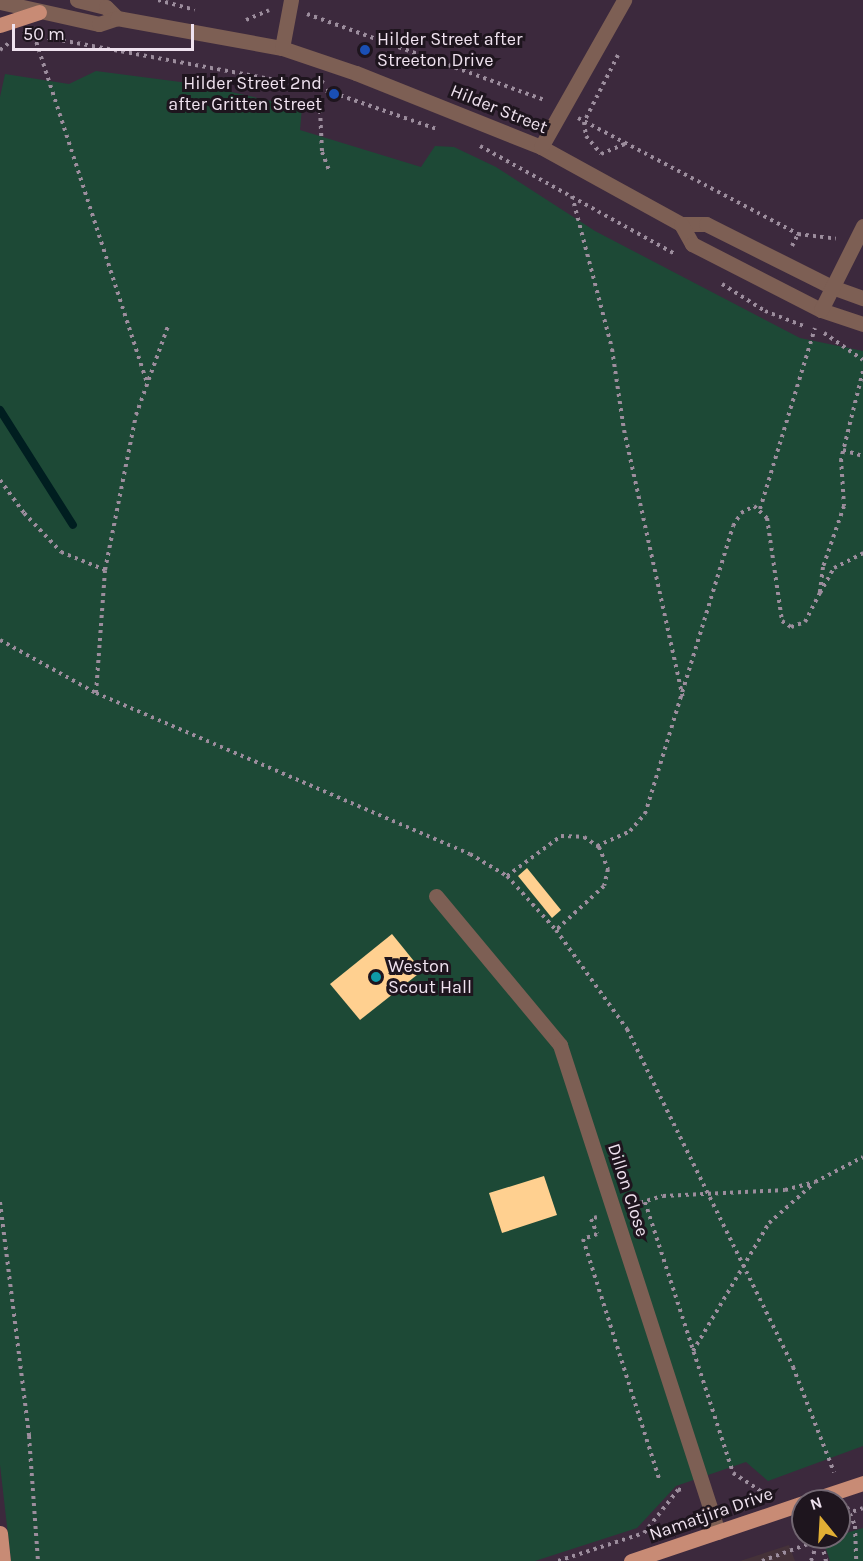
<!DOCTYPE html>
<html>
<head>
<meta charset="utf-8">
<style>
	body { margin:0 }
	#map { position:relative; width:863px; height:1561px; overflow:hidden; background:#3c293d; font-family:Karla,sans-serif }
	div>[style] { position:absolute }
	.commercial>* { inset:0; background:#453239 }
	.green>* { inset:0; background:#1d4936 }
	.stream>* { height:8px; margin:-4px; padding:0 4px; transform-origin:4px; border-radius:4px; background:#001e20 }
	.building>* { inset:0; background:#ffd090 }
	.path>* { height:4px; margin-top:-2px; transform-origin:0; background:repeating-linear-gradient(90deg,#9c8d9d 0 3px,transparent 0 7.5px) }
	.minor>* { height:15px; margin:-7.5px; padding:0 7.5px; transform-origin:7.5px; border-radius:7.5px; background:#7d5f54 }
	.major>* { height:15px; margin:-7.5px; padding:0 7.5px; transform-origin:7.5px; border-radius:7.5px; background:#c88b75 }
	.dots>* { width:16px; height:16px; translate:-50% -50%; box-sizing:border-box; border:3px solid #1e151e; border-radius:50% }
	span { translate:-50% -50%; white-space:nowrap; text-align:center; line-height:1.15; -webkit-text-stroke:6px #1e151e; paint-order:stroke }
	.poi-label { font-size:18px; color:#efe2ef }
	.left { translate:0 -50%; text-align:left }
	.right { translate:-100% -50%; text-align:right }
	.street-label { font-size:18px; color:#efe2ef }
	.north { position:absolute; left:791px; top:1489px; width:60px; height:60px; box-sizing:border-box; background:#1e151e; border:2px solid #726772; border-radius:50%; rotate:342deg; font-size:16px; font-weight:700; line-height:24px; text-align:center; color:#efe2ef }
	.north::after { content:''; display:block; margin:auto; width:21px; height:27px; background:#e2af34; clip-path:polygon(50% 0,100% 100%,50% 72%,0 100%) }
	.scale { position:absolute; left:12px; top:24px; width:182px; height:27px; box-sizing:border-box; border:3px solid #efe2ef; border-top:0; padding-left:8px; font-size:18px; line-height:21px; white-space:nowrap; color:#efe2ef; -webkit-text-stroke:4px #1e151e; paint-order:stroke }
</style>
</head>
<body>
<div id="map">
	<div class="commercial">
		<div style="clip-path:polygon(789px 1545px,795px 1561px,740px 1561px)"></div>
	</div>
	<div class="green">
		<div style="clip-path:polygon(96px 71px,196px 84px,302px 108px,300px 130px,421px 167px,435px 146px,454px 147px,496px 167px,595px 231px,800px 338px,863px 351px,863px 1446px,768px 1481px,746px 1462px,676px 1486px,637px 1528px,535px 1561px,11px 1561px,0 1465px,0 97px,5px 74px,69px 84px)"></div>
		<div style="clip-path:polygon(863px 1528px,863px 1561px,830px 1561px,823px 1540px)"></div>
	</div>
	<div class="stream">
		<div style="left:0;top:410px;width:136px;rotate:57.6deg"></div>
	</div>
	<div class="building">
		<div style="clip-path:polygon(527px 868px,561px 910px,552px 918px,518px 876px)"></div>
		<div style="clip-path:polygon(392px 934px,422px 971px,360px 1020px,330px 984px)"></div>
		<div style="clip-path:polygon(544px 1176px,557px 1215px,502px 1233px,489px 1193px)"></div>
	</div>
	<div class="path">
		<div style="left:158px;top:0;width:38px;rotate:15deg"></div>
		<div style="left:307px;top:14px;width:253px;rotate:19.9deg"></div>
		<div style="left:246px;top:20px;width:25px;rotate:-23deg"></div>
		<div style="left:33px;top:35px;width:291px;rotate:10.5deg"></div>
		<div style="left:319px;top:88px;width:125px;rotate:19.2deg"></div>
		<div style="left:34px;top:35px;width:365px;rotate:72deg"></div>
		<div style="left:0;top:50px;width:11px;rotate:-38deg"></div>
		<div style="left:618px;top:55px;width:75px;rotate:116.9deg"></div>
		<div style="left:584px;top:122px;width:14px;rotate:82deg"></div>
		<div style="left:586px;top:136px;width:23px;rotate:50deg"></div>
		<div style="left:601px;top:154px;width:26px;rotate:-23deg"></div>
		<div style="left:323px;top:80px;width:9px;rotate:117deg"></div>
		<div style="left:319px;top:88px;width:64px;rotate:87.3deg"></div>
		<div style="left:322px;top:152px;width:19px;rotate:69deg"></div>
		<div style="left:578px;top:118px;width:249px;rotate:27.8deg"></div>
		<div style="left:798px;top:234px;width:38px;rotate:7deg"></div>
		<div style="left:480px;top:146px;width:223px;rotate:29deg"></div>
		<div style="left:572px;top:196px;width:158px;rotate:75.3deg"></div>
		<div style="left:612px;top:349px;width:82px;rotate:81.6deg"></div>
		<div style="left:624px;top:430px;width:274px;rotate:77.6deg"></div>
		<div style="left:792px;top:246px;width:13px;rotate:-63deg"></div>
		<div style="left:722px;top:284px;width:51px;rotate:32.1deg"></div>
		<div style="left:765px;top:311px;width:44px;rotate:21.3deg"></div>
		<div style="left:824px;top:333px;width:47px;rotate:34.7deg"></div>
		<div style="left:863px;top:371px;width:91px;rotate:104deg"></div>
		<div style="left:841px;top:459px;width:47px;rotate:86.3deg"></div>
		<div style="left:844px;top:506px;width:65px;rotate:109deg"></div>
		<div style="left:823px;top:567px;width:26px;rotate:97deg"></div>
		<div style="left:820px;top:593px;width:29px;rotate:-61deg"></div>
		<div style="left:834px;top:568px;width:33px;rotate:-27deg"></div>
		<div style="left:843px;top:450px;width:21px;rotate:17deg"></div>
		<div style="left:0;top:480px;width:41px;rotate:54deg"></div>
		<div style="left:24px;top:513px;width:54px;rotate:46.5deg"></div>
		<div style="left:61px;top:552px;width:48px;rotate:22.2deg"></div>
		<div style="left:760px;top:509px;width:189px;rotate:-73.1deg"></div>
		<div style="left:0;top:640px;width:110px;rotate:28.9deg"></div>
		<div style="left:96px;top:693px;width:407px;rotate:23.3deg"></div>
		<div style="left:470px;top:854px;width:43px;rotate:30.7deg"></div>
		<div style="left:507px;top:876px;width:73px;rotate:47.8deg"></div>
		<div style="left:556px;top:930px;width:122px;rotate:54.4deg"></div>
		<div style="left:627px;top:1029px;width:377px;rotate:63.8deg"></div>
		<div style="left:793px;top:1367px;width:113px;rotate:68.7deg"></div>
		<div style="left:96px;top:693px;width:123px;rotate:-85.8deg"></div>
		<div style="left:105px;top:570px;width:158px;rotate:-78.7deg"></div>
		<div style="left:136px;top:415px;width:95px;rotate:-70.2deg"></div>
		<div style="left:597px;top:846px;width:36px;rotate:-24deg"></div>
		<div style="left:630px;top:831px;width:23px;rotate:-49deg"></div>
		<div style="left:645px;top:814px;width:301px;rotate:-73deg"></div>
		<div style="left:733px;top:526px;width:15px;rotate:-58deg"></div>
		<div style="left:741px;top:513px;width:15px;rotate:-28deg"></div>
		<div style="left:754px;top:506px;width:18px;rotate:43deg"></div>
		<div style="left:767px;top:518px;width:104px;rotate:81.7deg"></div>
		<div style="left:782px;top:621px;width:11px;rotate:34deg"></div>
		<div style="left:791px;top:627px;width:15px;rotate:-20deg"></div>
		<div style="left:805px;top:622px;width:33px;rotate:-63deg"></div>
		<div style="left:507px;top:876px;width:67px;rotate:-36.5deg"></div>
		<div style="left:561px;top:836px;width:23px;rotate:2deg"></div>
		<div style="left:584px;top:837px;width:18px;rotate:34deg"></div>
		<div style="left:599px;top:847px;width:24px;rotate:68deg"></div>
		<div style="left:608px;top:869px;width:17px;rotate:103deg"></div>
		<div style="left:604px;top:886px;width:65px;rotate:137.5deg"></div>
		<div style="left:0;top:1202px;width:236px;rotate:82.9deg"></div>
		<div style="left:29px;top:1436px;width:125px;rotate:85.9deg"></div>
		<div style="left:645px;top:1202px;width:285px;rotate:72deg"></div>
		<div style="left:733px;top:1473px;width:38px;rotate:33deg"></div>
		<div style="left:633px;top:1205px;width:31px;rotate:-17deg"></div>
		<div style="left:663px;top:1196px;width:122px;rotate:-2.8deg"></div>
		<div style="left:785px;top:1190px;width:31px;rotate:-15deg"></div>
		<div style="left:815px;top:1182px;width:54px;rotate:-27.5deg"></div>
		<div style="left:597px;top:1217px;width:6px;rotate:162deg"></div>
		<div style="left:591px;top:1219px;width:16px;rotate:68deg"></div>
		<div style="left:597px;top:1234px;width:15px;rotate:160deg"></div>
		<div style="left:583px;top:1239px;width:252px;rotate:72.4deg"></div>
		<div style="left:693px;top:1351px;width:149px;rotate:-59.3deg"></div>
		<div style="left:769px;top:1223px;width:60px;rotate:-41.6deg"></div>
		<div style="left:847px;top:1507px;width:21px;rotate:67deg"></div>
		<div style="left:855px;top:1526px;width:35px;rotate:88deg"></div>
		<div style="left:839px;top:1516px;width:25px;rotate:-18deg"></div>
		<div style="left:820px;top:1537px;width:25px;rotate:76deg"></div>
		<div style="left:558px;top:1561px;width:90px;rotate:-18deg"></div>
		<div style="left:644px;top:1533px;width:55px;rotate:-51.7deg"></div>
		<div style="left:678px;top:1490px;width:7px;rotate:-16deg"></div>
		<div style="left:762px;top:1561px;width:61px;rotate:-20.2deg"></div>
		<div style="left:811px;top:1561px;width:21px;rotate:-71deg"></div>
	</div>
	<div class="minor">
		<div style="left:77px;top:0;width:30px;rotate:14deg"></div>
		<div style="left:106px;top:7px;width:16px;rotate:45deg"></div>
		<div style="left:0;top:2px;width:101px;rotate:12.5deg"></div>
		<div style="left:99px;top:24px;width:19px;rotate:-18deg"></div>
		<div style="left:117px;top:18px;width:168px;rotate:10.3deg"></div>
		<div style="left:282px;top:48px;width:78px;rotate:18.7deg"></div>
		<div style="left:356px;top:73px;width:199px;rotate:21.8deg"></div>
		<div style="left:541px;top:147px;width:160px;rotate:28.8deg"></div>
		<div style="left:681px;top:224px;width:25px"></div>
		<div style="left:706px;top:224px;width:141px;rotate:26.6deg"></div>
		<div style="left:832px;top:287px;width:33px;rotate:20deg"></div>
		<div style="left:282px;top:48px;width:49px;rotate:-79.4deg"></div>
		<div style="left:541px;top:147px;width:169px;rotate:-60.5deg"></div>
		<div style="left:681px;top:224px;width:23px;rotate:61deg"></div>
		<div style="left:692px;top:244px;width:145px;rotate:27.1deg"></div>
		<div style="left:821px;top:310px;width:44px;rotate:18.4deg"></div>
		<div style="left:821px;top:310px;width:94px;rotate:-63.4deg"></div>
		<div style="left:436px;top:896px;width:194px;rotate:50.2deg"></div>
		<div style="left:560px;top:1045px;width:512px;rotate:72.03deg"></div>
	</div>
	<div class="major">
		<div style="left:0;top:25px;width:41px;rotate:-18.4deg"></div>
		<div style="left:809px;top:1501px;width:57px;rotate:-18.4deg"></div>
		<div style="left:0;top:1533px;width:28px;rotate:84deg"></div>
		<div style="left:631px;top:1561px;width:182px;rotate:-18.6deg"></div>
	</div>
	<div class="dots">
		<div style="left:365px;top:50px;background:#1a4fb4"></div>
		<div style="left:334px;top:94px;background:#1a4fb4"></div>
		<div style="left:376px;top:977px;background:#0f9aa8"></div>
	</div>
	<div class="poi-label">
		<span class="left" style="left:377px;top:50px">Hilder Street after<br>Streeton Drive</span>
		<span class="right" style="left:322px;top:94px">Hilder Street 2nd<br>after Gritten Street</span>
		<span class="left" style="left:388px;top:977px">Weston<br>Scout Hall</span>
	</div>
	<div class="street-label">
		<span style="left:499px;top:109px;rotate:22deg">Hilder Street</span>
		<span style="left:628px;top:1190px;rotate:72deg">Dillon Close</span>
		<span style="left:711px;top:1514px;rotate:-19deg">Namatjira Drive</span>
	</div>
	<div class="north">N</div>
	<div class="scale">50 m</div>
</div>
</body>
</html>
